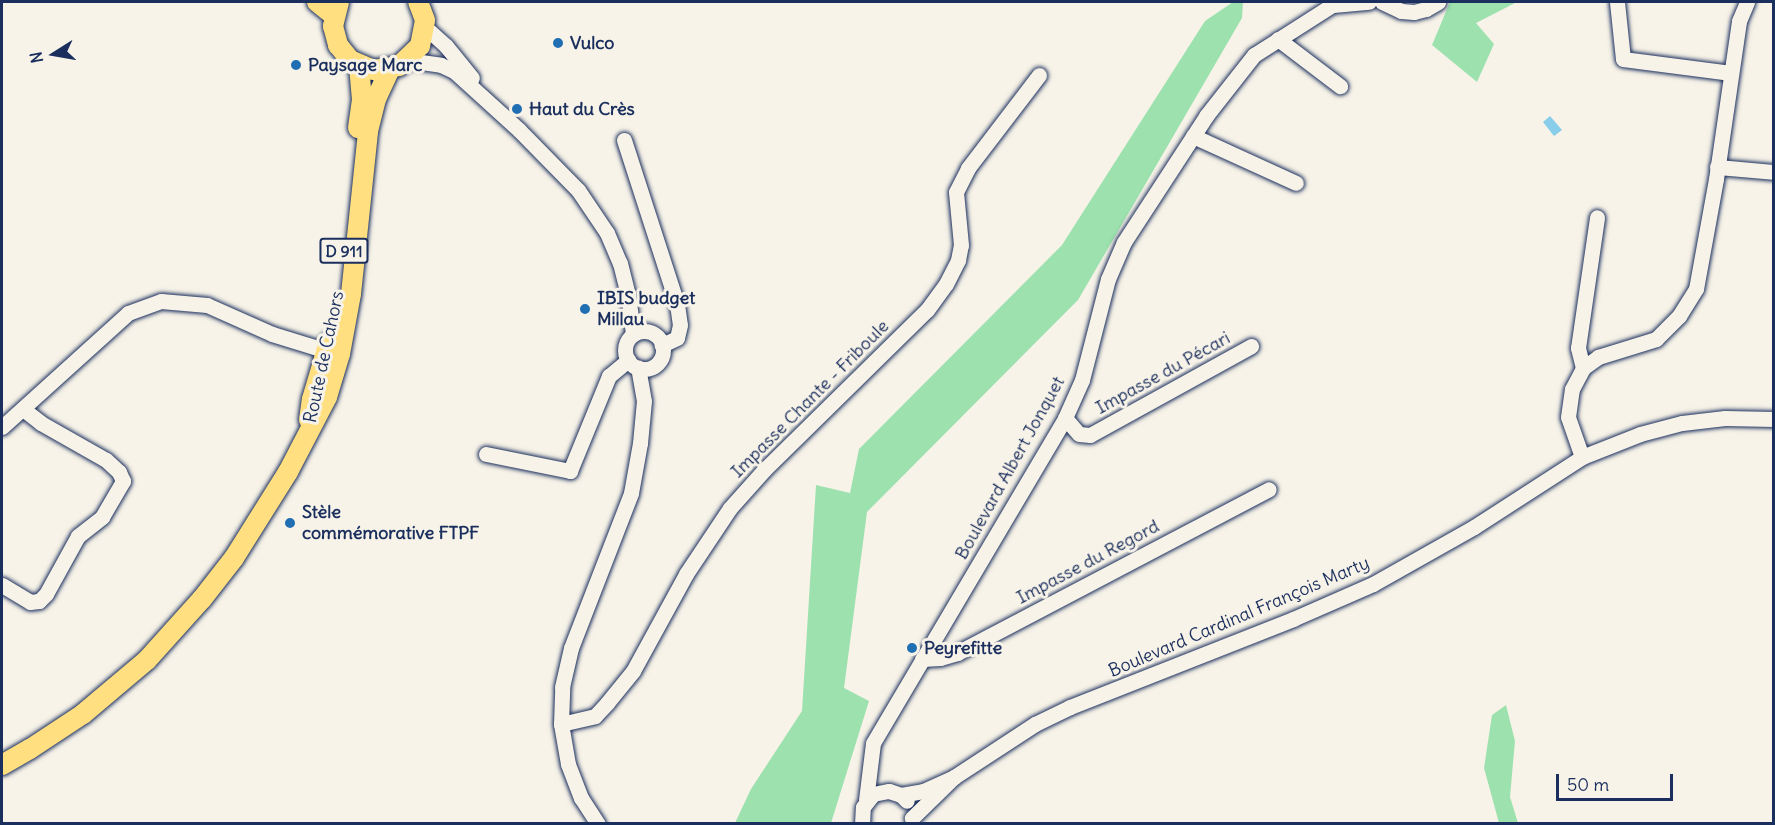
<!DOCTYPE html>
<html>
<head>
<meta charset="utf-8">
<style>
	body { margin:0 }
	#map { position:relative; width:1775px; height:825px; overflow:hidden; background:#f7f3e8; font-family:Delius,sans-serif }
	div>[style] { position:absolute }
	.green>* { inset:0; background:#9de2ae }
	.water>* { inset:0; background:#88cde9 }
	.roads { filter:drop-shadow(0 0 2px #1b2f5e) drop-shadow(0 0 2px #1b2f5e) }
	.minor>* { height:15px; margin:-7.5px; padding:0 7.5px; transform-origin:7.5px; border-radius:7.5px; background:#f7f3e8 }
	.minor>.ring { margin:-7.5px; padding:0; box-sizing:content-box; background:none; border:15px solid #f7f3e8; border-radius:50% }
	.major>* { height:20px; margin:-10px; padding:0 10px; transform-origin:10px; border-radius:10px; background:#ffdf80 }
	.dots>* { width:16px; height:16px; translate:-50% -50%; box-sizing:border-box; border:3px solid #f7f3e8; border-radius:50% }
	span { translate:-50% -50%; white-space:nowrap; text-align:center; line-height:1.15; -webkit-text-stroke:6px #f7f3e8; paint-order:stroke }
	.shield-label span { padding:2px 4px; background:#f7f3e8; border:2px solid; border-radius:4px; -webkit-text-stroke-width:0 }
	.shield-label { font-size:16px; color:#1b2f5e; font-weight:700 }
	.poi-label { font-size:18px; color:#1b2f5e; font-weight:700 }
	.left { translate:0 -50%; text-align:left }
	.street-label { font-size:18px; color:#1b2f5e }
	.frame { position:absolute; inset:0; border:3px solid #1b2f5e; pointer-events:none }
	.north { position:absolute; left:24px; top:24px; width:60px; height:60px; -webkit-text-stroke:4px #f7f3e8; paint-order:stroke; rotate:259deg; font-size:16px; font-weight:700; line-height:24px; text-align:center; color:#1b2f5e }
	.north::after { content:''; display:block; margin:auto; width:21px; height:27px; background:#1b2f5e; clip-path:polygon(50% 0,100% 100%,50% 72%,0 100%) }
	.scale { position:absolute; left:1556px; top:774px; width:117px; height:27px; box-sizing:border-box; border:3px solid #1b2f5e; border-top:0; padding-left:8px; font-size:18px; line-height:21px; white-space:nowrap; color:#1b2f5e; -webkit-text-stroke:4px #f7f3e8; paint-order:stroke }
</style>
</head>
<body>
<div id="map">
	<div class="green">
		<div style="clip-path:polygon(1233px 2px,1243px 2px,1242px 18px,1078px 300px,867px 512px,844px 688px,869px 701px,831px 823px,735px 823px,751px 789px,802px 711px,816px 485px,850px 493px,859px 449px,1062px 245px,1205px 21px)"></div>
		<div style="clip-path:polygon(1450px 2px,1517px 2px,1476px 23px,1494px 44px,1477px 82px,1432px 45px)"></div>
		<div style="clip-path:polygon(1506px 705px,1515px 741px,1510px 797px,1518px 823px,1499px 823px,1484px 768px,1492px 715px)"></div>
	</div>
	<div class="water">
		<div style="clip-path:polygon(1550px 116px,1562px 130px,1554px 136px,1543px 122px)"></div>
	</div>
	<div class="roads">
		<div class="minor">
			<div style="left:1382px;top:2px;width:21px;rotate:25deg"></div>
			<div style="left:1401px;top:11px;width:13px;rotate:4deg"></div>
			<div style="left:1414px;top:12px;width:12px;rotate:-14deg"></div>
			<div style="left:1426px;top:9px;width:14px;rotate:-30deg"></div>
			<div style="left:1617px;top:2px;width:57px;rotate:84deg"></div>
			<div style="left:1623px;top:59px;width:109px;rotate:7.4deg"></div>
			<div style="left:1333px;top:5px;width:36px;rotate:-5deg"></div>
			<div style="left:425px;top:27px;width:28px;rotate:42deg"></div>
			<div style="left:446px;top:46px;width:41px;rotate:50.9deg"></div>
			<div style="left:1278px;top:39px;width:78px;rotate:37.2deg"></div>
			<div style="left:407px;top:60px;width:34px;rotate:8deg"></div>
			<div style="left:441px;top:65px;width:14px;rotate:25deg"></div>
			<div style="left:454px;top:71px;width:88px;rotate:42.2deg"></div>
			<div style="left:519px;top:130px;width:84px;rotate:45.5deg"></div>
			<div style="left:578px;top:190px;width:52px;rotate:56deg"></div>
			<div style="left:607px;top:233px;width:33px;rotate:67deg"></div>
			<div style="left:620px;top:263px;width:32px;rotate:76deg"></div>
			<div style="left:628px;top:294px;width:40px;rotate:82.9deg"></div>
			<div style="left:1193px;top:136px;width:113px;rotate:24.5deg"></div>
			<div style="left:624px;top:140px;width:172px;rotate:72.1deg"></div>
			<div style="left:677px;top:304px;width:21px;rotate:82deg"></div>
			<div style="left:680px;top:325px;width:13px;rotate:103deg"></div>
			<div style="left:677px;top:338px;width:17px;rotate:155deg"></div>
			<div style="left:1717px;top:167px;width:57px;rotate:5deg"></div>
			<div class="ring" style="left:625px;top:331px;width:23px;height:23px"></div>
			<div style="left:1583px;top:368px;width:21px;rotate:-104deg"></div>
			<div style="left:1578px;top:348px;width:132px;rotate:-81.7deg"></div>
			<div style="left:1065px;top:418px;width:21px;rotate:49deg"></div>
			<div style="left:1079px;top:434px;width:11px;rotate:5deg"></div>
			<div style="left:1090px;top:435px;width:184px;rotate:-28.9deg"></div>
			<div style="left:2px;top:427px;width:170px;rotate:-42.1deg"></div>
			<div style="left:128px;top:313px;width:35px;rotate:-20deg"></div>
			<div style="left:161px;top:301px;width:46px;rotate:5deg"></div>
			<div style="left:207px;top:305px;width:71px;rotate:24deg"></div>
			<div style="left:272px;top:334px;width:68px;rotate:17.1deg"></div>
			<div style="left:486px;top:454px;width:86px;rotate:11.4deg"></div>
			<div style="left:570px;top:471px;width:103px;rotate:-67.7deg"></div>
			<div style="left:609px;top:376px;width:25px;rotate:-40deg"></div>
			<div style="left:1582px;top:457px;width:42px;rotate:-109.3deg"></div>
			<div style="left:1568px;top:417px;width:28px;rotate:-82deg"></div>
			<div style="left:1572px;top:389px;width:24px;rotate:-62deg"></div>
			<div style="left:1583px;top:368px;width:19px;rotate:-36deg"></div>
			<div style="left:1598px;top:357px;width:61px;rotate:-17.2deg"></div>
			<div style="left:1656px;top:339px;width:33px;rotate:-45deg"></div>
			<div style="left:1679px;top:316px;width:32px;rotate:-58deg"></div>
			<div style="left:1696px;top:289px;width:112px;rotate:-79.7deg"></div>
			<div style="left:1716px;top:179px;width:160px;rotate:-81.7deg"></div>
			<div style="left:1739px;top:21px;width:21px;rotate:-67deg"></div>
			<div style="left:2px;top:585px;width:33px;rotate:31deg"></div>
			<div style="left:30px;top:602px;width:9px;rotate:-6deg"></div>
			<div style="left:39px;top:601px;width:10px;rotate:-45deg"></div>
			<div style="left:46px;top:594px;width:66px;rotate:-61.1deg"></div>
			<div style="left:78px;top:536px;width:31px;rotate:-38deg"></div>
			<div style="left:102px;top:517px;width:42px;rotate:-59.7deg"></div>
			<div style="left:123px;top:481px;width:10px;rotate:-114deg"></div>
			<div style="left:119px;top:472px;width:18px;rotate:-137deg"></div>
			<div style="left:106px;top:460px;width:75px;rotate:-150.4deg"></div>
			<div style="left:41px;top:423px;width:23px;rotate:-142deg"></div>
			<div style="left:922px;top:659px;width:18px;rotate:-3deg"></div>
			<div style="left:940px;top:658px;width:18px;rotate:-16deg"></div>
			<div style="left:957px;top:653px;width:352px;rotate:-27.7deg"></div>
			<div style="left:561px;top:724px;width:35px;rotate:-13deg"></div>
			<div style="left:595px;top:716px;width:18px;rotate:-47deg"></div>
			<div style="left:607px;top:703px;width:41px;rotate:-50.9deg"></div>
			<div style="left:633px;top:671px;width:111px;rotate:-61.3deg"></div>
			<div style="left:686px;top:574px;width:79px;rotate:-56.3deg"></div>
			<div style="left:730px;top:508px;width:51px;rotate:-48.2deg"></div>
			<div style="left:764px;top:470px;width:228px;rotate:-44.5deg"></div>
			<div style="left:927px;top:310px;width:32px;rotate:-54deg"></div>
			<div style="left:946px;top:284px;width:27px;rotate:-63deg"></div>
			<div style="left:958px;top:260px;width:15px;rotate:-79deg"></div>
			<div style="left:961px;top:245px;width:53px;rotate:-95.4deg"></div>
			<div style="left:956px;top:192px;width:27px;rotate:-63deg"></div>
			<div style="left:968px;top:168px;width:117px;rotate:-52.6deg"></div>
			<div style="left:954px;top:777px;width:97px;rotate:-33.2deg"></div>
			<div style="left:1035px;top:724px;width:39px;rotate:-26deg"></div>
			<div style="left:1070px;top:707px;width:240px;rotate:-21.5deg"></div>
			<div style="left:1293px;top:619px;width:87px;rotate:-23.6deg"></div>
			<div style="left:1373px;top:584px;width:116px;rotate:-29.4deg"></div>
			<div style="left:1474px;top:527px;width:129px;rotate:-32.9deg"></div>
			<div style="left:1582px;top:457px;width:62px;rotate:-21.6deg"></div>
			<div style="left:1640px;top:434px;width:43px;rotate:-14.7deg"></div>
			<div style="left:1682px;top:423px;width:43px;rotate:-6.6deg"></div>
			<div style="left:1725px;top:418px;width:49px;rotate:1.2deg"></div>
			<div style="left:901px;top:795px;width:22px;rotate:-10deg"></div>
			<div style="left:923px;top:791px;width:34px;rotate:-24deg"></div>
			<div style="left:954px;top:777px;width:59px;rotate:135.7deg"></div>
			<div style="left:866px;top:800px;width:57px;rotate:-83deg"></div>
			<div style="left:873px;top:743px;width:377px;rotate:-59.4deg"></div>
			<div style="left:1065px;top:418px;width:42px;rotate:-65.9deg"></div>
			<div style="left:1082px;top:380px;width:104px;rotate:-75.6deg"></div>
			<div style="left:1108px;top:279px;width:40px;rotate:-66.6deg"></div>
			<div style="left:1124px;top:242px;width:150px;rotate:-56.9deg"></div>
			<div style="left:1206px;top:116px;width:78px;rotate:-51.8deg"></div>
			<div style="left:1254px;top:55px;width:98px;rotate:-32.6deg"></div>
			<div style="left:598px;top:824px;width:31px;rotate:-123deg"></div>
			<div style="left:581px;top:798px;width:36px;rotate:-111deg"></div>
			<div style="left:568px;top:764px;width:41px;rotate:-99.9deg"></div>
			<div style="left:561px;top:724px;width:37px;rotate:-88deg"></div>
			<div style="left:562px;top:687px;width:40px;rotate:-77deg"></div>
			<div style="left:571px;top:648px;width:166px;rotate:-68.8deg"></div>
			<div style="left:631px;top:493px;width:51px;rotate:-79.8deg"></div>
			<div style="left:640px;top:443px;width:42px;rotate:-84.6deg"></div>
			<div style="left:644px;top:401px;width:34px;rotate:-100deg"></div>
			<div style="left:862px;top:824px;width:17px;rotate:-87deg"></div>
			<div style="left:863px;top:807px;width:16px;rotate:-52deg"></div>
			<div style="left:873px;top:794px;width:16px;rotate:-11deg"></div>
			<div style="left:889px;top:791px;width:13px;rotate:18deg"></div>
			<div style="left:901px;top:795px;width:8px;rotate:45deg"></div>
		</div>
		<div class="major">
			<div style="left:317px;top:2px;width:22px;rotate:39deg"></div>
			<div style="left:339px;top:2px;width:25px;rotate:104deg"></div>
			<div style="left:333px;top:26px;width:20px;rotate:75deg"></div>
			<div style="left:338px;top:45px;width:19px;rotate:51deg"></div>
			<div style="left:350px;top:60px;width:26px;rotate:23deg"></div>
			<div style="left:374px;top:70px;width:25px;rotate:-9deg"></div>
			<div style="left:399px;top:66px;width:29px;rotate:-44deg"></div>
			<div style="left:420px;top:46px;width:26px;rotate:-79deg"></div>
			<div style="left:425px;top:20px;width:19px;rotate:-111deg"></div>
			<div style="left:358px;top:128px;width:28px;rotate:-82deg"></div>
			<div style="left:362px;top:100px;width:35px;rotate:-95deg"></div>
			<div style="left:309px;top:420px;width:21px;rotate:-82deg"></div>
			<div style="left:312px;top:399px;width:59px;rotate:-73.4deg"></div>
			<div style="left:2px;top:765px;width:32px;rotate:-30deg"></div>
			<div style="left:30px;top:749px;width:64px;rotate:-33.4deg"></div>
			<div style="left:83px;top:714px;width:84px;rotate:-40.2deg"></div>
			<div style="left:147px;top:660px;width:82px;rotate:-48deg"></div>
			<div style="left:202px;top:599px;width:52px;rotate:-52deg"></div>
			<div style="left:234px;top:558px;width:102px;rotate:-57.9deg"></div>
			<div style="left:288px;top:472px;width:85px;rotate:-62.5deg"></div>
			<div style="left:327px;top:397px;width:45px;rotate:-73.2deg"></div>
			<div style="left:340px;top:354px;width:61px;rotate:-79.6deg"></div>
			<div style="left:351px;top:294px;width:164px;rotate:-84deg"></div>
			<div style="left:368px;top:131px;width:33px;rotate:-76deg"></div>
			<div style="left:376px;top:99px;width:33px;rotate:-65deg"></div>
		</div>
	</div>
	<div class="dots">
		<div style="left:558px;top:43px;background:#1f6fb2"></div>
		<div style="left:296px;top:65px;background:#1f6fb2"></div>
		<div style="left:517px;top:109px;background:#1f6fb2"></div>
		<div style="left:585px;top:309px;background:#1f6fb2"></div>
		<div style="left:290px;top:523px;background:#1f6fb2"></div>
		<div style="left:912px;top:648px;background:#1f6fb2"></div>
	</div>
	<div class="shield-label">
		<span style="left:344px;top:251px">D 911</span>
	</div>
	<div class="poi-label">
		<span class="left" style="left:570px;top:43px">Vulco</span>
		<span class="left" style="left:308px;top:65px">Paysage Marc</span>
		<span class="left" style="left:529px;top:109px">Haut du Crès</span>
		<span class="left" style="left:597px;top:309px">IBIS budget<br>Millau</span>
		<span class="left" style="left:302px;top:523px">Stèle<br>commémorative FTPF</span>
		<span class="left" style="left:924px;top:648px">Peyrefitte</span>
	</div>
	<div class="street-label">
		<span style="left:324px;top:357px;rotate:-78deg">Route de Cahors</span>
		<span style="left:1163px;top:373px;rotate:-29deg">Impasse du Pécari</span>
		<span style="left:810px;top:399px;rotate:-45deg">Impasse Chante - Friboule</span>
		<span style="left:1010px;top:468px;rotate:-61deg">Boulevard Albert Jonquet</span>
		<span style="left:1088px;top:562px;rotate:-28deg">Impasse du Regord</span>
		<span style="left:1239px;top:617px;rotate:-23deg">Boulevard Cardinal François Marty</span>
	</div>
	<div class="frame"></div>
	<div class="north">N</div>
	<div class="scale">50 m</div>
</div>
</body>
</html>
